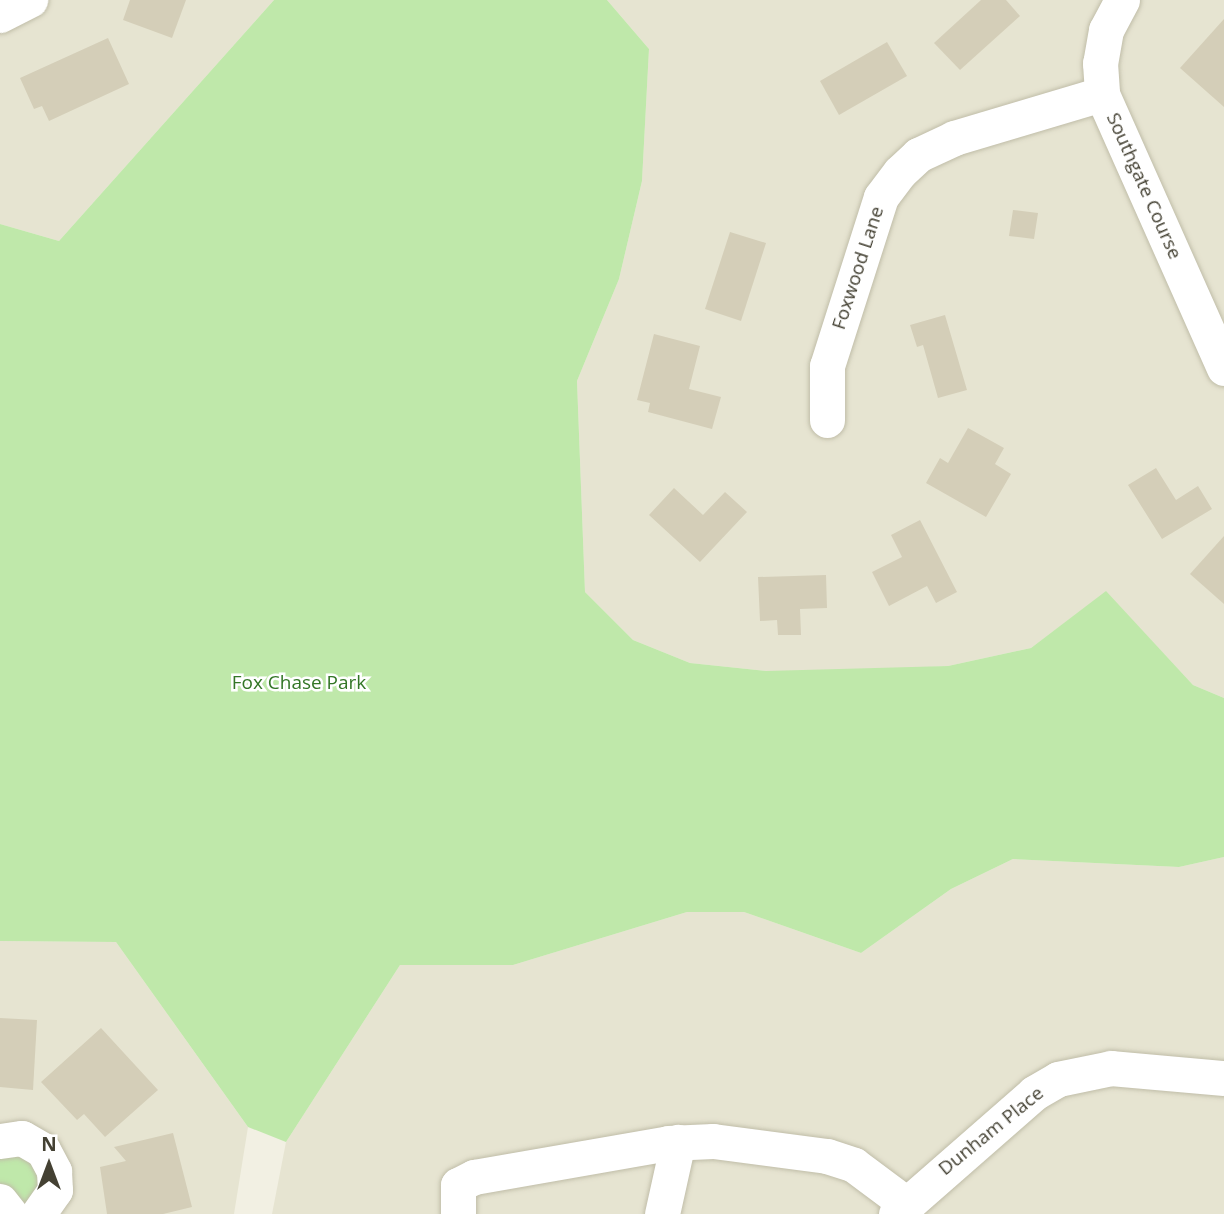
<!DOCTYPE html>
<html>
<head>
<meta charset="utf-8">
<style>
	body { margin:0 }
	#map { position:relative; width:1224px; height:1214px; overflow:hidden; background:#f2f0e3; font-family:"Open Sans",sans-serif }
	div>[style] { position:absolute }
	.residential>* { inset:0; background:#e6e4d1 }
	.green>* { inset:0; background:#bfe8aa }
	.building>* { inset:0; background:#d4ceb8 }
	.roads { filter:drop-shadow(0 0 2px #c0bda8) drop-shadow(0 0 2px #c0bda8) }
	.minor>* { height:35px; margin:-17.5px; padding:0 17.5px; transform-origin:17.5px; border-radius:17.5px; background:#fff }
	span { translate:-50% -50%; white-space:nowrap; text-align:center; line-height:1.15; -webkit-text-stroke:5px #fff; paint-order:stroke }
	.street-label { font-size:19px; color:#444133 }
	.park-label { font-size:19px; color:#337626 }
	.north { position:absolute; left:14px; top:1130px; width:70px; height:70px; -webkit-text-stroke:5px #fff; paint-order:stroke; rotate:0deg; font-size:19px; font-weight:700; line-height:28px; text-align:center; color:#444133 }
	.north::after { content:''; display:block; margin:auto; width:24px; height:32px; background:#444133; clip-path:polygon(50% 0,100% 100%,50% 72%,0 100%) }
</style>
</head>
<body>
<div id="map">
	<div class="residential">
		<div style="clip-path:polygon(0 0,274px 0,59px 241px,0 224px)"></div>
		<div style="clip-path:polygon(607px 0,1224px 0,1224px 698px,1193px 685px,1106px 592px,1031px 648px,948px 666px,854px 671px,766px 671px,690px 663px,633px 640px,585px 592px,577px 381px,619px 279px,642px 181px,649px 49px)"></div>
		<div style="clip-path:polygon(1224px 857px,1224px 1214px,272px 1214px,286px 1142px,400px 965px,513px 965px,687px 912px,744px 912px,861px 953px,951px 889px,1013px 859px,1179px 867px)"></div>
		<div style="clip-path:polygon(0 941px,116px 942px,248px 1127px,234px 1214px,0 1214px)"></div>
	</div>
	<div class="green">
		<div style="clip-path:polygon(274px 0,607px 0,649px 49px,642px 181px,619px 279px,577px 381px,585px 592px,633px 640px,690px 663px,766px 671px,948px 666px,1031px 648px,1106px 591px,1193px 685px,1224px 698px,1224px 857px,1179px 867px,1013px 859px,951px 889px,861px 953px,744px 912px,687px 912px,513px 965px,400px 965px,286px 1142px,248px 1127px,116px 942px,0 941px,0 224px,59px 241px)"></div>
		<div style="clip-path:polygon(18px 1154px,35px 1164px,40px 1184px,24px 1206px,0 1183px,0 1157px)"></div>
	</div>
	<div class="building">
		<div style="clip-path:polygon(130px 0,186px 0,172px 38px,123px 20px)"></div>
		<div style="clip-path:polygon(981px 0,1006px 0,1020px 16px,960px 70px,934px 43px)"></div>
		<div style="clip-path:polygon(1224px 19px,1224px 107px,1180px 68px)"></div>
		<div style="clip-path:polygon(108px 38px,129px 84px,49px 121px,42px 106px,34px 109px,20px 78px)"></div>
		<div style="clip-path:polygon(887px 42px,907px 76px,839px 115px,820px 81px)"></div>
		<div style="clip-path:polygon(1013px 210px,1038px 213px,1034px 239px,1009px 236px)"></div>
		<div style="clip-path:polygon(730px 232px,766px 243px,741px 321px,705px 309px)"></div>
		<div style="clip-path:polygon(945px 315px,967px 390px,938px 398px,923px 345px,917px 347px,910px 325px)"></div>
		<div style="clip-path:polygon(654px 334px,700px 346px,689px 389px,721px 397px,712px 429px,648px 412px,650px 403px,637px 400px)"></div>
		<div style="clip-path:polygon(968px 428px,1004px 448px,995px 464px,1011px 474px,986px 517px,926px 483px,940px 458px,948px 463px)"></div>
		<div style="clip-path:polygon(1156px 468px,1176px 500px,1198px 486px,1212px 509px,1162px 539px,1128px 485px)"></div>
		<div style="clip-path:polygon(674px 488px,703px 515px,725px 492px,747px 512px,700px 562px,649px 515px)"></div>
		<div style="clip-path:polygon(920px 520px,957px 592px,936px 603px,927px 586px,889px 606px,872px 572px,902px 557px,891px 535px)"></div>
		<div style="clip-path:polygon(1224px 536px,1224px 604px,1190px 574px)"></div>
		<div style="clip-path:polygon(826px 575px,827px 608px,800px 609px,801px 635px,778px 635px,777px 620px,760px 621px,758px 577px)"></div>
		<div style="clip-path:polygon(0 1018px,37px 1020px,33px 1090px,0 1087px)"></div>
		<div style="clip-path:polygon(101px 1028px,158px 1090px,105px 1137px,84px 1114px,77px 1120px,41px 1082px)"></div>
		<div style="clip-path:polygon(173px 1133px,192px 1207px,163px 1214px,107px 1214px,100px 1167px,126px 1161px,114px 1147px)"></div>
	</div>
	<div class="roads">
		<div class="minor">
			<div style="left:1122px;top:0;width:34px;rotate:118deg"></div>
			<div style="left:1106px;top:30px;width:34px;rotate:100deg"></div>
			<div style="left:1100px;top:63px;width:31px;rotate:86deg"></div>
			<div style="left:1102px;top:94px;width:300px;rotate:66deg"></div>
			<div style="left:0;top:15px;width:34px;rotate:-27deg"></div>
			<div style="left:827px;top:420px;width:54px;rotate:-90deg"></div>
			<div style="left:827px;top:366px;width:177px;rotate:-72.3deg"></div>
			<div style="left:881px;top:197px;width:31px;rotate:-53deg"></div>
			<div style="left:900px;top:172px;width:25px;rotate:-43deg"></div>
			<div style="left:918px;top:155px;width:40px;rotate:-25deg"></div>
			<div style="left:954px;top:138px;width:154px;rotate:-16.6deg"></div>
			<div style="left:0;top:1141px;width:22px;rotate:-8deg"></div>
			<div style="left:22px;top:1138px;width:24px;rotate:30deg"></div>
			<div style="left:43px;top:1150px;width:24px;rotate:62deg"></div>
			<div style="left:54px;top:1171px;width:19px;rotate:87deg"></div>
			<div style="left:55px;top:1190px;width:29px;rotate:125deg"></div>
			<div style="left:0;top:1201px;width:16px;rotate:52deg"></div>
			<div style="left:458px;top:1214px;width:29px;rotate:-90deg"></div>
			<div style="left:458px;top:1185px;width:18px;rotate:-27deg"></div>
			<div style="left:474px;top:1177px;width:197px;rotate:-9.9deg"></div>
			<div style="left:668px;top:1143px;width:45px;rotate:-2.5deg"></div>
			<div style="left:713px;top:1141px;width:115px;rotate:7.5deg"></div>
			<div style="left:827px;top:1156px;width:28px;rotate:18deg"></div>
			<div style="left:854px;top:1165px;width:64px;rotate:36.7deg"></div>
			<div style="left:662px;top:1214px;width:74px;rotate:-77.5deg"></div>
			<div style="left:896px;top:1214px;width:184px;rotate:-41.2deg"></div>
			<div style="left:1034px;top:1093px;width:28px;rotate:-30deg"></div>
			<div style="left:1058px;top:1079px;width:54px;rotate:-11.7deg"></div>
			<div style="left:1111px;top:1068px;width:113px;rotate:5.1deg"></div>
		</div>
	</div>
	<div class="street-label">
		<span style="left:1144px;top:186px;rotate:66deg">Southgate Course</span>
		<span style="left:858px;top:268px;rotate:-72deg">Foxwood Lane</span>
		<span style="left:991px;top:1131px;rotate:-39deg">Dunham Place</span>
	</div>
	<div class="park-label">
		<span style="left:299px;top:683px">Fox Chase Park</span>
	</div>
	<div class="north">N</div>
</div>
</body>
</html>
